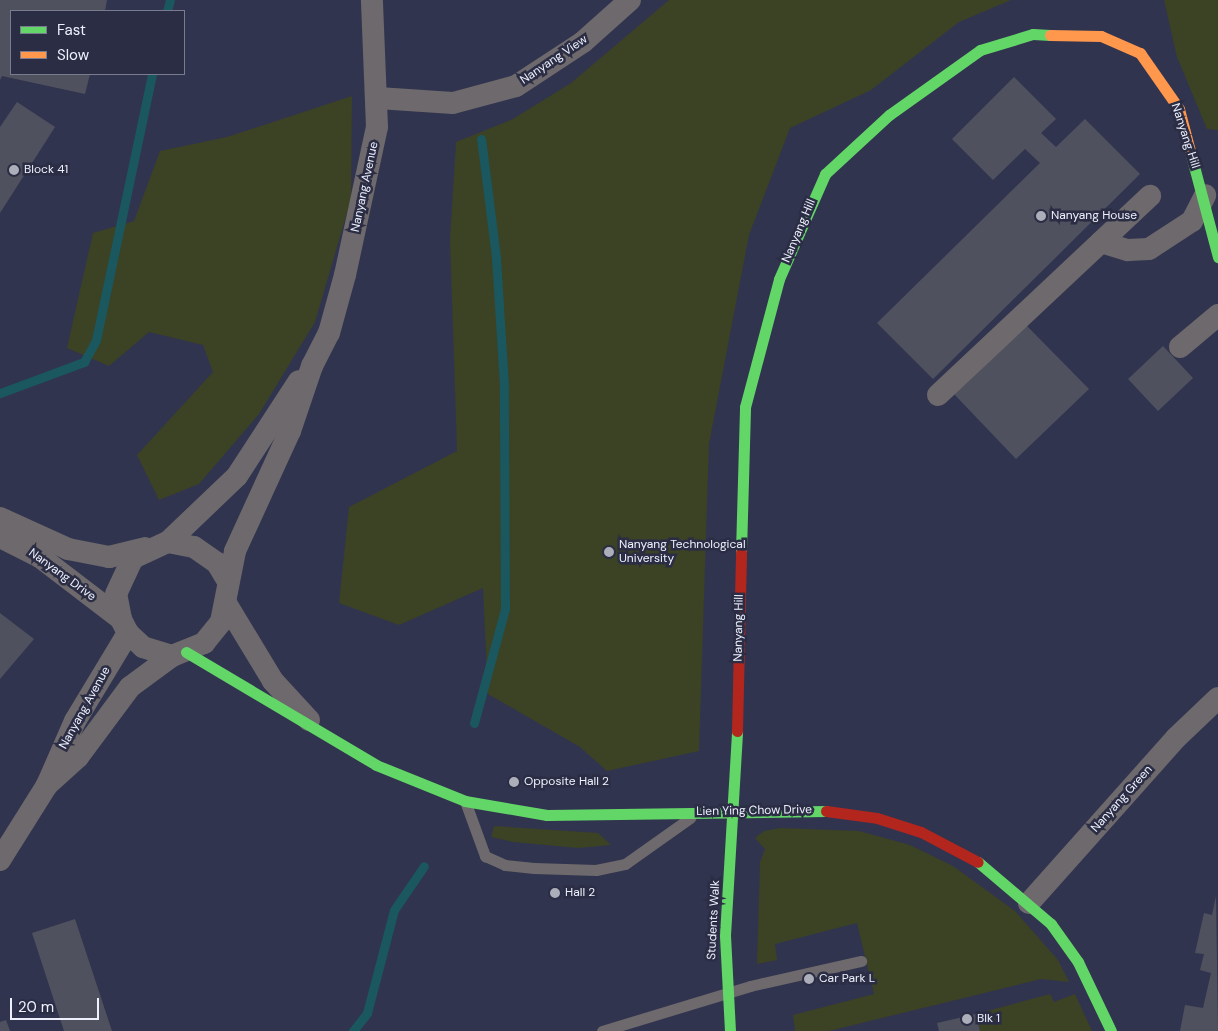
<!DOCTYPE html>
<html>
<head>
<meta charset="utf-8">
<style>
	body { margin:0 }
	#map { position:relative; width:1218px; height:1031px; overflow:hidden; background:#31323f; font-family:"DM Sans",sans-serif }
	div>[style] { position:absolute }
	.built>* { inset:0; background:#31344f }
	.green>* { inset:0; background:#3c4224 }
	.stream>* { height:9px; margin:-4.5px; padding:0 4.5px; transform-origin:4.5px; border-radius:4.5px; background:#1a575f }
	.building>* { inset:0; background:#50515f }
	.lane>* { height:11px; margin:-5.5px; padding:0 5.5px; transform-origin:5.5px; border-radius:5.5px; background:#6d696c }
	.street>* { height:22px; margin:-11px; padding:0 11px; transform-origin:11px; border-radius:11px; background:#6d696c }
	.fast>* { height:11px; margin:-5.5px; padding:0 5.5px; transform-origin:5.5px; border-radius:5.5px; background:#63d668 }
	.slow>* { height:11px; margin:-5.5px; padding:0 5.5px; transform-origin:5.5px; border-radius:5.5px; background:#ff974d }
	.jam>* { height:11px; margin:-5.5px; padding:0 5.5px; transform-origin:5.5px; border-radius:5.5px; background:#b3261e }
	.dots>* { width:14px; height:14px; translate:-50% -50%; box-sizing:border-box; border:2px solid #2b2d45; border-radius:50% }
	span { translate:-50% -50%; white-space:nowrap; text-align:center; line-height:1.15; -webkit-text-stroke:5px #2b2d45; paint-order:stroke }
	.street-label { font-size:12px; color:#eef1fd }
	.poi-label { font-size:12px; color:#eef1fd }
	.left { translate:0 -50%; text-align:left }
	.legend { position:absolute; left:10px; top:10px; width:175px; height:65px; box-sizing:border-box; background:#2b2d45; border:1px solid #797b8f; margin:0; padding:6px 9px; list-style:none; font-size:15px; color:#eef1fd }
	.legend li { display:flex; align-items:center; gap:10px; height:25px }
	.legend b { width:25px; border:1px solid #797b8f }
	.scale { position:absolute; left:10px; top:998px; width:89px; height:22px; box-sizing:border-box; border:2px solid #eef1fd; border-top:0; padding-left:6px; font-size:15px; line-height:18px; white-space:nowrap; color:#eef1fd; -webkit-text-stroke:4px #2b2d45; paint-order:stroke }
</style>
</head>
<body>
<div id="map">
	<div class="built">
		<div style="clip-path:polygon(evenodd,0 0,1218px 0,1218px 1031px,0 1031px,0 0,11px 11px,184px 11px,184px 74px,11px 74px,11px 11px)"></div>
	</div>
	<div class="green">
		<div style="clip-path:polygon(669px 0,1011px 0,959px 22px,871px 90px,790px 128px,749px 235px,709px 444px,699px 751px,607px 771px,580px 747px,488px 694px,483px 588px,399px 625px,339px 603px,349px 507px,457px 451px,450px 239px,456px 142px,513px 119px,571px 83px)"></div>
		<div style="clip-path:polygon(1164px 0,1218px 0,1218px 130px,1207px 129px,1177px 57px)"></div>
		<div style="clip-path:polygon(352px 96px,351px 199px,315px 322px,259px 414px,199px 484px,159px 500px,137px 455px,213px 372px,203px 345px,149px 332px,109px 366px,67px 348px,93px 233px,134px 221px,160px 151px,227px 137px)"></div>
		<div style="clip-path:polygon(494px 826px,598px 833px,611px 845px,578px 848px,513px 842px,491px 837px)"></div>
		<div style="clip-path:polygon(780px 828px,859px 831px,910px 845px,953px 866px,1015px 911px,1058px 960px,1069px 982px,1041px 979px,829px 1031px,795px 1031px,793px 1015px,874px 994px,857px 923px,775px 944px,777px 960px,757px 964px,760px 862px,765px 849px,755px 838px,764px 831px)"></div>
		<div style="clip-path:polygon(1050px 994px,1054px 1002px,1075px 994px,1092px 1031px,980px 1031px,976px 1014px)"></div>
	</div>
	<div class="stream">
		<div style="left:167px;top:11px;width:11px;rotate:-75deg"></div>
		<div style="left:0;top:393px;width:90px;rotate:-20.3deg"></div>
		<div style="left:84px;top:362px;width:25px;rotate:-61deg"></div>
		<div style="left:96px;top:340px;width:272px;rotate:-78.1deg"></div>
		<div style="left:474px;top:723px;width:118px;rotate:-74.8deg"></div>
		<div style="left:505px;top:609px;width:224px;rotate:-90.3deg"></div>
		<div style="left:504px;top:385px;width:128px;rotate:-93.6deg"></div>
		<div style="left:496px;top:257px;width:119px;rotate:-97.2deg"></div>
		<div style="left:353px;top:1031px;width:23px;rotate:-52deg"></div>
		<div style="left:367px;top:1013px;width:106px;rotate:-75.3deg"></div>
		<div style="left:394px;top:910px;width:53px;rotate:-55.7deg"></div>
	</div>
	<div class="building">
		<div style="clip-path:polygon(0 0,107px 0,105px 11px,11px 11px,11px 74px,90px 74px,85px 94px,2px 76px,0 80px)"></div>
		<div style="clip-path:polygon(1014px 77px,1056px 119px,1041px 133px,1056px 147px,1085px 119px,1140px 174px,933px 379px,877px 323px,1040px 163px,1025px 149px,993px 180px,952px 139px)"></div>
		<div style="clip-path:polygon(17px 102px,55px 127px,0 213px,0 127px)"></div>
		<div style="clip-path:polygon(1026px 325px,1089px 389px,1016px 459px,954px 394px)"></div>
		<div style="clip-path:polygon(1163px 346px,1193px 378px,1158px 411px,1128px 379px)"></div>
		<div style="clip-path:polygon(0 613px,34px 639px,0 679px)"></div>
		<div style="clip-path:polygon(1216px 896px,1218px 1031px,1180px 1031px,1185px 1005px,1203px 1008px,1211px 973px,1200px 970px,1204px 954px,1195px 953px,1204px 913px,1212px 915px)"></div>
		<div style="clip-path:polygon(75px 919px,112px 1031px,64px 1031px,32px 933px)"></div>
		<div style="clip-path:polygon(976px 1014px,980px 1031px,939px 1031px,937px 1023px)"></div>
		<div style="clip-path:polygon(6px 1020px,10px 1031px,0 1031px,0 1022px)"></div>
	</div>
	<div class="lane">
		<div style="left:465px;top:801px;width:59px;rotate:70deg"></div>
		<div style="left:485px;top:856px;width:22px;rotate:24deg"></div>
		<div style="left:505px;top:865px;width:29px;rotate:6deg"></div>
		<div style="left:534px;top:868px;width:62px;rotate:1.8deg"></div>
		<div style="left:596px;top:870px;width:30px;rotate:-12deg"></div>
		<div style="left:625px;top:864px;width:80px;rotate:-35.3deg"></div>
		<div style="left:602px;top:1031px;width:155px;rotate:-16.9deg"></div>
		<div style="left:750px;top:986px;width:114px;rotate:-12.7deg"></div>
	</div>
	<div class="street">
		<div style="left:378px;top:98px;width:75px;rotate:3.8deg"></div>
		<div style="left:453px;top:103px;width:65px;rotate:-15.1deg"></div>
		<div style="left:516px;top:86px;width:80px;rotate:-33.3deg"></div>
		<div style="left:583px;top:42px;width:63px;rotate:-41.8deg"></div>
		<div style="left:1101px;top:242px;width:28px;rotate:17deg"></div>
		<div style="left:1128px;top:250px;width:21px;rotate:-3deg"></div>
		<div style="left:1149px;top:249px;width:51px;rotate:-33.1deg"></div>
		<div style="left:1192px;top:221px;width:29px;rotate:-63deg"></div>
		<div style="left:1180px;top:347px;width:50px;rotate:-40.1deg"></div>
		<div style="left:938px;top:395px;width:291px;rotate:-43.2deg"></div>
		<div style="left:0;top:518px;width:75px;rotate:24.5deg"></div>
		<div style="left:68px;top:549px;width:42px;rotate:11deg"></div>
		<div style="left:109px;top:557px;width:37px;rotate:-14deg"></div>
		<div style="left:0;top:537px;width:45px;rotate:26.6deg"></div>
		<div style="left:40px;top:557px;width:102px;rotate:37.4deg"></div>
		<div style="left:168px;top:542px;width:95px;rotate:-43.7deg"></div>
		<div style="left:237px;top:476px;width:113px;rotate:-56.9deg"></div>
		<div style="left:227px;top:605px;width:89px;rotate:58.8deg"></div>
		<div style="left:273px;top:681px;width:53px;rotate:47.3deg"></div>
		<div style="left:172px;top:656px;width:30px;rotate:-163deg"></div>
		<div style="left:143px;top:647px;width:21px;rotate:-137deg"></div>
		<div style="left:128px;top:633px;width:16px;rotate:-117deg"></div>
		<div style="left:121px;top:619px;width:25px;rotate:-101deg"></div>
		<div style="left:116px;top:594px;width:40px;rotate:-65deg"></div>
		<div style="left:133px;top:558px;width:38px;rotate:-25deg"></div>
		<div style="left:168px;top:542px;width:26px;rotate:11deg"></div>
		<div style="left:194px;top:547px;width:28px;rotate:35deg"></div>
		<div style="left:217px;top:563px;width:21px;rotate:59deg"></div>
		<div style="left:47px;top:785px;width:42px;rotate:-42.1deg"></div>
		<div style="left:78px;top:757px;width:87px;rotate:-53.4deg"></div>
		<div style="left:130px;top:687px;width:52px;rotate:-36.4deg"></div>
		<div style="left:172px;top:656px;width:35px;rotate:-22deg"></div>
		<div style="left:204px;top:643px;width:27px;rotate:-51deg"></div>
		<div style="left:221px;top:622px;width:72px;rotate:-78.8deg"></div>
		<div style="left:235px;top:551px;width:132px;rotate:-65.4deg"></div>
		<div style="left:290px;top:431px;width:69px;rotate:-71.3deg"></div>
		<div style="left:312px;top:366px;width:37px;rotate:-63deg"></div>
		<div style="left:329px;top:333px;width:60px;rotate:-74.6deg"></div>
		<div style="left:345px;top:275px;width:151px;rotate:-77.8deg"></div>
		<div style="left:377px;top:127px;width:127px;rotate:-92.3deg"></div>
		<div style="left:0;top:860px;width:89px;rotate:-57.9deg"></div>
		<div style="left:47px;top:785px;width:70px;rotate:-66.4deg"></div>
		<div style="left:75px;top:721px;width:103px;rotate:-58.9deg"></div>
		<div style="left:1029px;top:903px;width:221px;rotate:-48.3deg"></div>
		<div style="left:1176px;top:738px;width:58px;rotate:-43.6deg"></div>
	</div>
	<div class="fast">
		<div style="left:1190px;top:151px;width:110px;rotate:75.2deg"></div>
		<div style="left:741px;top:552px;width:145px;rotate:-88.4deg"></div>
		<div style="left:745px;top:407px;width:132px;rotate:-75.1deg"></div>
		<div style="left:779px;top:279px;width:115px;rotate:-66.3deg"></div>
		<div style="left:825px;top:174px;width:87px;rotate:-42.7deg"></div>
		<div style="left:889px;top:115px;width:112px;rotate:-35.5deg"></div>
		<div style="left:980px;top:50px;width:55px;rotate:-16.8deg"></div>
		<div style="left:1033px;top:34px;width:17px;rotate:3deg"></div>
		<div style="left:186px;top:652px;width:221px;rotate:30.7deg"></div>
		<div style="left:376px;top:765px;width:96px;rotate:22deg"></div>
		<div style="left:465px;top:801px;width:83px;rotate:9.7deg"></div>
		<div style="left:547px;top:815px;width:279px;rotate:-0.8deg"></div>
		<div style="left:978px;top:862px;width:96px;rotate:40.3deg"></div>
		<div style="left:1051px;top:924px;width:47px;rotate:54.6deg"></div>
		<div style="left:1078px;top:962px;width:76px;rotate:64.4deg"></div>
		<div style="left:730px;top:1031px;width:96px;rotate:-93deg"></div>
		<div style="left:725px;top:935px;width:204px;rotate:-86.6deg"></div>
	</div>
	<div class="slow">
		<div style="left:1050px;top:35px;width:51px;rotate:1.1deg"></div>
		<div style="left:1101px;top:36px;width:43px;rotate:23.6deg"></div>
		<div style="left:1140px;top:53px;width:68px;rotate:55.1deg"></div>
		<div style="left:1179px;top:109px;width:43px;rotate:75.3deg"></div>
	</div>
	<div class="jam">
		<div style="left:737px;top:731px;width:179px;rotate:-88.7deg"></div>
		<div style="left:826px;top:811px;width:51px;rotate:7.8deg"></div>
		<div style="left:877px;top:818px;width:46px;rotate:17.7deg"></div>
		<div style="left:921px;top:832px;width:64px;rotate:27.8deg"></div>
	</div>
	<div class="dots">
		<div style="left:14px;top:170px;background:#acaeba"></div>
		<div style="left:1041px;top:216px;background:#acaeba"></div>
		<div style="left:609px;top:552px;background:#acaeba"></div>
		<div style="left:514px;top:782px;background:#acaeba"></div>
		<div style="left:555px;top:893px;background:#acaeba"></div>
		<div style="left:809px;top:979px;background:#acaeba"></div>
		<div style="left:967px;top:1019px;background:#acaeba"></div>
	</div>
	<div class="street-label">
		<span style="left:554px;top:60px;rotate:-34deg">Nanyang View</span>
		<span style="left:1185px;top:136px;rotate:72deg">Nanyang Hill</span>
		<span style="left:365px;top:187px;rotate:-78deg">Nanyang Avenue</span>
		<span style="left:799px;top:231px;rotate:-67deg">Nanyang Hill</span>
		<span style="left:62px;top:575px;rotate:36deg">Nanyang Drive</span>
		<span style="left:739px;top:628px;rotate:-89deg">Nanyang Hill</span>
		<span style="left:85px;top:708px;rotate:-61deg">Nanyang Avenue</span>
		<span style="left:1122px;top:799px;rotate:-48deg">Nanyang Green</span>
		<span style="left:754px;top:811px;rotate:-1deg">Lien Ying Chow Drive</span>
		<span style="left:714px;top:920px;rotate:-87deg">Students Walk</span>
	</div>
	<div class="poi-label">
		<span class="left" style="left:24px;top:170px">Block 41</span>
		<span class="left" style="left:1051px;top:216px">Nanyang House</span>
		<span class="left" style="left:619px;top:552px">Nanyang Technological<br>University</span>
		<span class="left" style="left:524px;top:782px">Opposite Hall 2</span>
		<span class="left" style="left:565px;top:893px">Hall 2</span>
		<span class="left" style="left:819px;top:979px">Car Park L</span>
		<span class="left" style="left:977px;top:1019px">Blk 1</span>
	</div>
	<ul class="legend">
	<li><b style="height:6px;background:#63d668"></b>Fast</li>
	<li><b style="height:6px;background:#ff974d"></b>Slow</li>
	</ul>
	<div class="scale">20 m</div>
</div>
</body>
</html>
